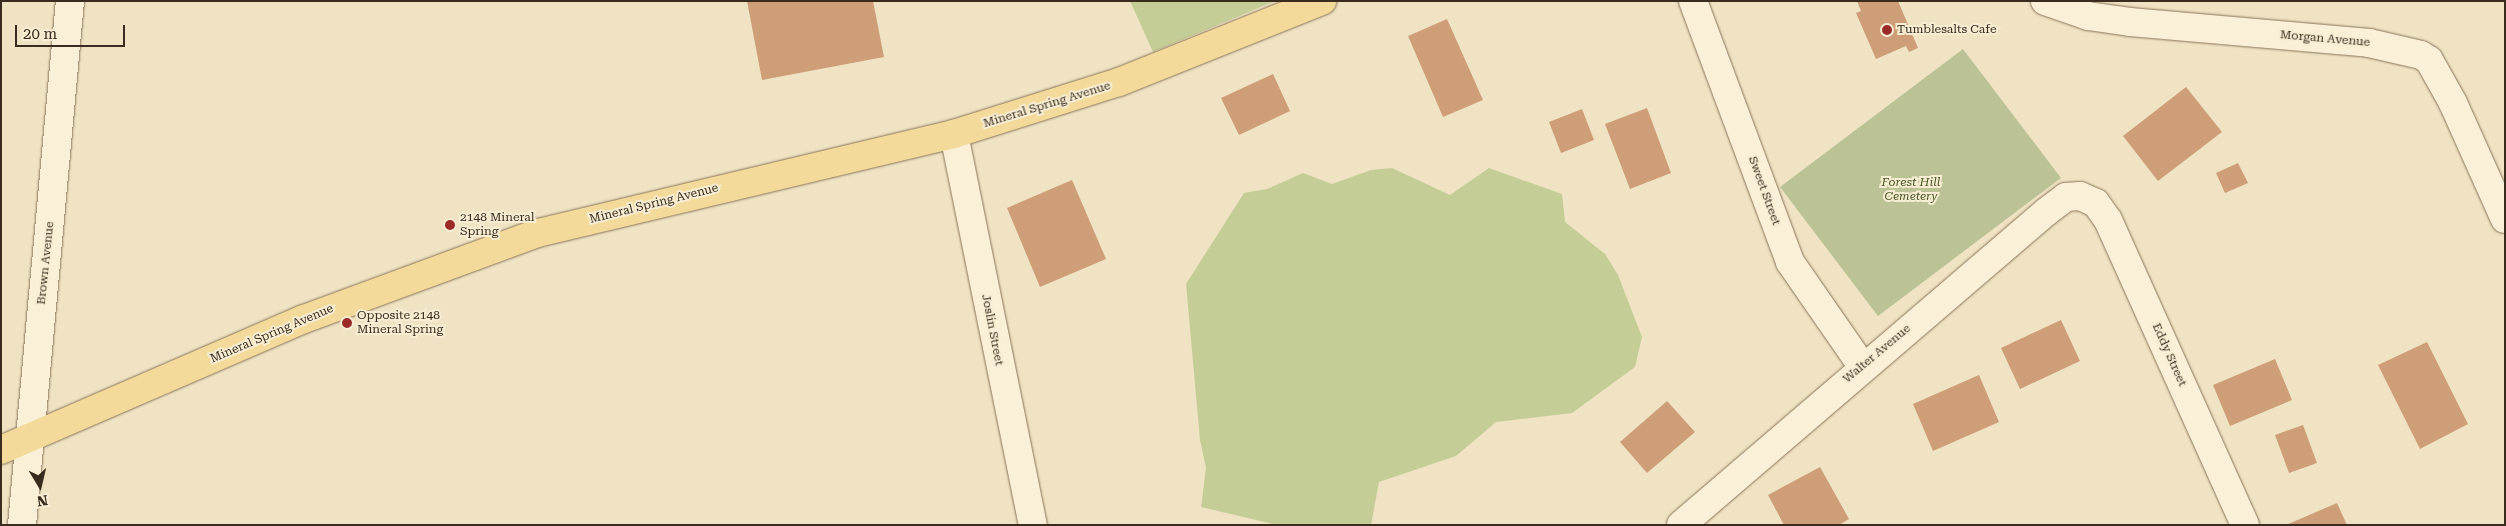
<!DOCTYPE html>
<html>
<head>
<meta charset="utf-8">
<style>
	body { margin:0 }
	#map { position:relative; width:2506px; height:526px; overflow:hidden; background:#efe3c3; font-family:"Roboto Serif",serif }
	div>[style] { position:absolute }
	.green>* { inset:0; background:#c5cd97 }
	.cemetery>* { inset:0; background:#bbc296 }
	.building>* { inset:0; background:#ce9e78 }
	.roads { filter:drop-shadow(0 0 1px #8a7459) drop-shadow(0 0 1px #8a7459) }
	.minor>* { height:28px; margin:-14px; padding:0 14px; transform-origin:14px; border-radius:14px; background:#f9f0d7 }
	.major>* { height:28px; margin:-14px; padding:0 14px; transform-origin:14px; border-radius:14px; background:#f3da9a }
	.dots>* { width:14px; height:14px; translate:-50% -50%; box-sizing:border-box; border:2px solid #f6edd3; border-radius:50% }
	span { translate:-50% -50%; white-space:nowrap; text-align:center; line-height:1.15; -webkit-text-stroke:4px #f6edd3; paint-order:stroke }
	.poi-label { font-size:12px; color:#392c1e }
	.left { translate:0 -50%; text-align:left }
	.street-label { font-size:12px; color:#392c1e }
	.park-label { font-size:12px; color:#485624; font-style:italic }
	.frame { position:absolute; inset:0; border:2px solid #392c1e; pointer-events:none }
	.north { position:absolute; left:15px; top:461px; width:50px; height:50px; -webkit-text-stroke:4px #f6edd3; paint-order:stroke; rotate:171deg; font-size:14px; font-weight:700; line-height:20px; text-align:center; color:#392c1e }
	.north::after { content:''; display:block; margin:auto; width:18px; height:22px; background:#392c1e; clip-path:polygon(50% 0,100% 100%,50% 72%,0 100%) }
	.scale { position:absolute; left:15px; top:25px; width:110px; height:22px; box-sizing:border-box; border:2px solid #392c1e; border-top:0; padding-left:6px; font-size:15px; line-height:18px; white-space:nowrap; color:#392c1e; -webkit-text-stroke:4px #f6edd3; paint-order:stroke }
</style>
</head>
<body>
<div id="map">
	<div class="green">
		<div style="clip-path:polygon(1130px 1px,1275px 1px,1153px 52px)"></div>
		<div style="clip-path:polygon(1392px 168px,1450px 195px,1489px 168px,1562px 194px,1565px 222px,1605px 254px,1618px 275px,1642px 337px,1635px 367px,1572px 413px,1496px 422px,1456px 456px,1379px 482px,1371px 525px,1277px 525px,1201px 507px,1206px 468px,1200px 440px,1186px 284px,1244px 193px,1267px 189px,1303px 173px,1332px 184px,1371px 170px)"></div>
	</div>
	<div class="cemetery">
		<div style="clip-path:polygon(1963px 49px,2061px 178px,1878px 316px,1780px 187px)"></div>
	</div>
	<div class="building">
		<div style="clip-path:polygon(747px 1px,873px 1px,884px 57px,762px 80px)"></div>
		<div style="clip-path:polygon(1857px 1px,1898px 1px,1918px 48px,1909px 52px,1906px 46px,1876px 59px,1856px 13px,1861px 11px)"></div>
		<div style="clip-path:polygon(1447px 19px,1483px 100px,1443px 117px,1408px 36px)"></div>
		<div style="clip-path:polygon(1273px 74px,1290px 111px,1239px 135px,1221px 98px)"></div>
		<div style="clip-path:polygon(2186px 87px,2222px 132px,2158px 181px,2123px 136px)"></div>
		<div style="clip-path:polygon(1647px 108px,1671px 173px,1630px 189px,1605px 124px)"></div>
		<div style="clip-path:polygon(1582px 109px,1594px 140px,1561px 153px,1549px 122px)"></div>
		<div style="clip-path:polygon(2238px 163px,2248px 183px,2225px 193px,2216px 173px)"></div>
		<div style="clip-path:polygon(1072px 180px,1106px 259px,1040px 287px,1007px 208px)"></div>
		<div style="clip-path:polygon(2061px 320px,2080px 361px,2020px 389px,2001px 348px)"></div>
		<div style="clip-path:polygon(2427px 342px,2468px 424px,2420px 449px,2378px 365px)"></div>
		<div style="clip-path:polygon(2275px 359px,2292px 400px,2230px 426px,2213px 385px)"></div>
		<div style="clip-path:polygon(1979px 375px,1999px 422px,1933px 451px,1913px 404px)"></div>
		<div style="clip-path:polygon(1667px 401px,1695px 432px,1647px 473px,1620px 442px)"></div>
		<div style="clip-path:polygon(2303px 425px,2317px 463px,2289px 473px,2275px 435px)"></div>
		<div style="clip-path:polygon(1820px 467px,1849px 519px,1839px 525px,1784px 525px,1768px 495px)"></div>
		<div style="clip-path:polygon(2337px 503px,2347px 525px,2286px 525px)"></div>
	</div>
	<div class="roads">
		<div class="minor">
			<div style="left:1693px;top:1px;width:278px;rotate:69.6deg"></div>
			<div style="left:1790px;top:262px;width:126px;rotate:55.3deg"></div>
			<div style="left:2045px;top:1px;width:46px;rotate:19.2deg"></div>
			<div style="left:2088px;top:16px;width:42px;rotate:8.1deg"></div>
			<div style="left:2130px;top:22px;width:240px;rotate:5deg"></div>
			<div style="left:2369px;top:43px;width:53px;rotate:13deg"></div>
			<div style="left:2421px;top:55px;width:9px;rotate:32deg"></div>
			<div style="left:2429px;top:60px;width:49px;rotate:60.8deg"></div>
			<div style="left:2453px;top:103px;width:127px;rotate:65.9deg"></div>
			<div style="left:954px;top:134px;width:399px;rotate:78.6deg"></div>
			<div style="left:22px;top:525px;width:526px;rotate:-84.77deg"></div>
			<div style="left:1681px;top:525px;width:481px;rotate:-40.6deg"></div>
			<div style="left:2046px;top:212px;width:25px;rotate:-37deg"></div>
			<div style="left:2066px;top:197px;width:14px;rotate:-4deg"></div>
			<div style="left:2080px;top:196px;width:17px;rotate:24deg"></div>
			<div style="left:2096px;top:203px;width:21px;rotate:55deg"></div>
			<div style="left:2108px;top:220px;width:334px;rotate:65.8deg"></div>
		</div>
		<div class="major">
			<div style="left:1px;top:450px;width:330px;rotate:-23.4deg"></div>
			<div style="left:304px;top:319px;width:249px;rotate:-20.2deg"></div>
			<div style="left:538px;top:233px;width:428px;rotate:-13.4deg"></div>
			<div style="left:954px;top:134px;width:173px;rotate:-17.5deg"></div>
			<div style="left:1119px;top:82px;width:219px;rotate:-21.8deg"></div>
		</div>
	</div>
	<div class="dots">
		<div style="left:1887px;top:30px;background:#9a2b28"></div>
		<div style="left:450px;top:225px;background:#9a2b28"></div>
		<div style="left:347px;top:323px;background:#9a2b28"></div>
	</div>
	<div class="poi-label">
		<span class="left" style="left:1897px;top:30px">Tumblesalts Cafe</span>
		<span class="left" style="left:460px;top:225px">2148 Mineral<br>Spring</span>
		<span class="left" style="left:357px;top:323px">Opposite 2148<br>Mineral Spring</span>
	</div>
	<div class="street-label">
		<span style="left:2325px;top:39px;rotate:5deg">Morgan Avenue</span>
		<span style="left:1047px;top:105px;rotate:-17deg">Mineral Spring Avenue</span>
		<span style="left:1764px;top:191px;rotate:70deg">Sweet Street</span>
		<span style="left:654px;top:204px;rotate:-14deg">Mineral Spring Avenue</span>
		<span style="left:46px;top:263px;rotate:-84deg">Brown Avenue</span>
		<span style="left:992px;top:330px;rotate:79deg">Joslin Street</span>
		<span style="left:272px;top:334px;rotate:-23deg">Mineral Spring Avenue</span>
		<span style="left:1877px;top:354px;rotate:-40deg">Walter Avenue</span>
		<span style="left:2169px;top:355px;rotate:66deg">Eddy Street</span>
	</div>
	<div class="park-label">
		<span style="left:1911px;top:190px">Forest Hill<br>Cemetery</span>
	</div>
	<div class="frame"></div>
	<div class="north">N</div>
	<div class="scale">20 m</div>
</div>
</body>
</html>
